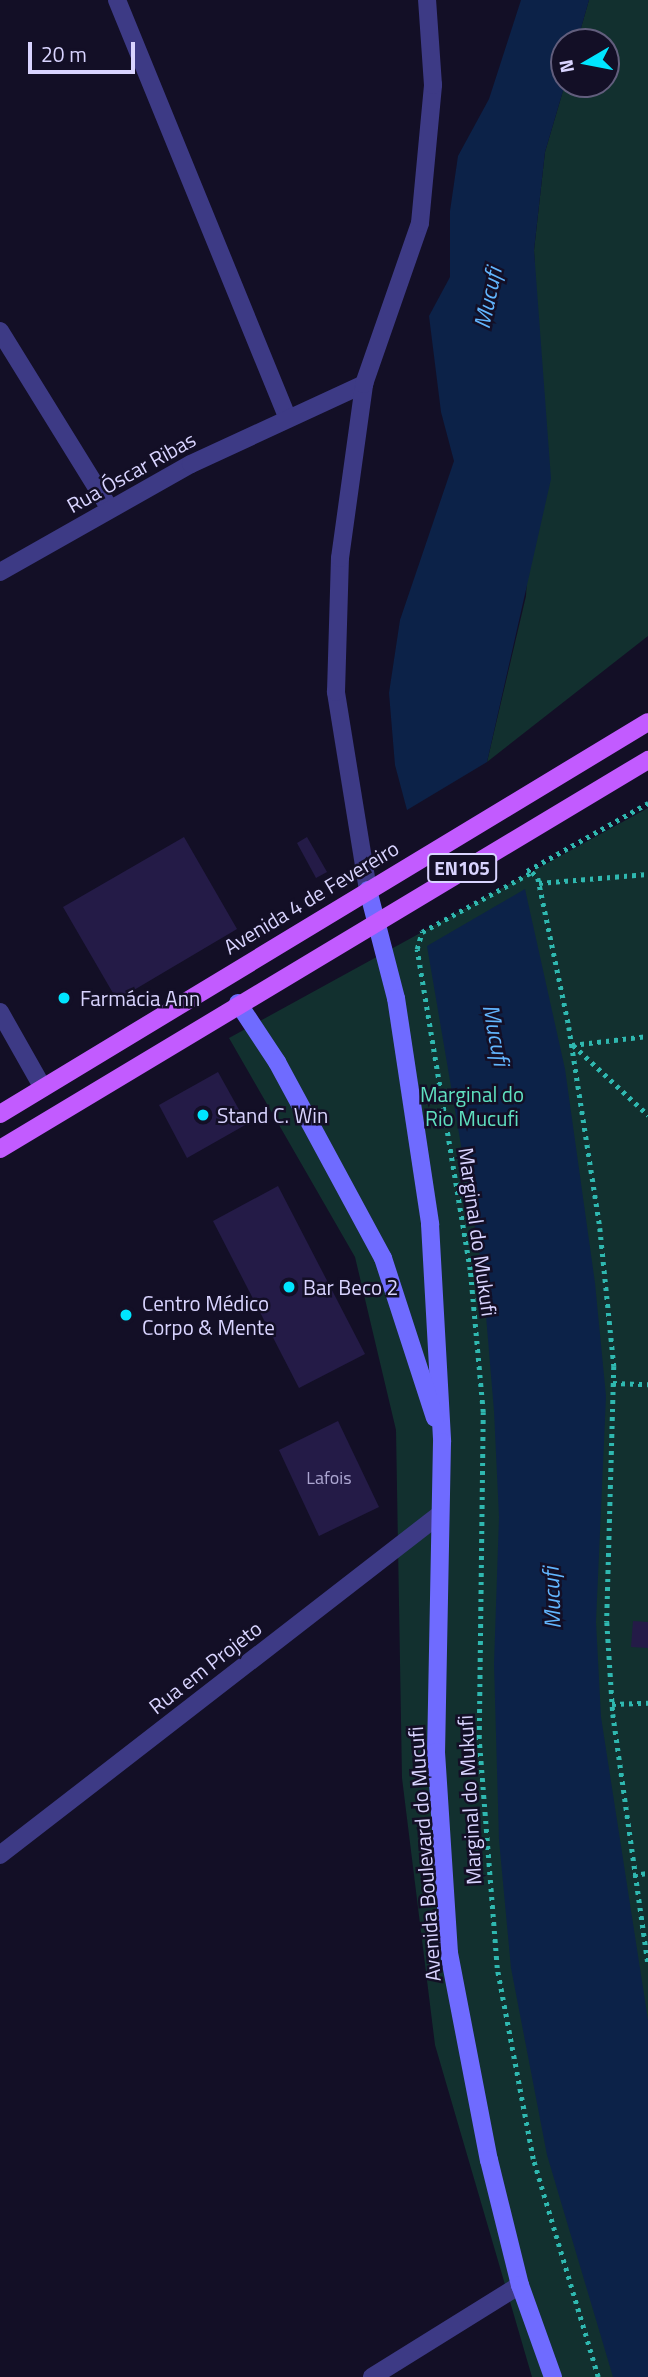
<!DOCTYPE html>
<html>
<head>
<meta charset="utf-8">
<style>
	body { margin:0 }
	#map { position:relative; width:648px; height:2377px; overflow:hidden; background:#130f26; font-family:"Titillium Web",sans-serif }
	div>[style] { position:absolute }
	.green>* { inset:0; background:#12302f }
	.water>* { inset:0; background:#0c2248 }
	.building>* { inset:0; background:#241b47 }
	.path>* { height:4.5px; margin-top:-2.25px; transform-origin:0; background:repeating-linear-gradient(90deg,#2fb8b0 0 3.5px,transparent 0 8.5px) }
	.lane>* { height:18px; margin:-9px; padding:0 9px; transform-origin:9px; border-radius:9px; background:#3d3a85 }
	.street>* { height:18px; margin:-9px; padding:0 9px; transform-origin:9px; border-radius:9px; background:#3d3a85 }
	.secondary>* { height:18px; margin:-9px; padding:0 9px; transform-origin:9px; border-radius:9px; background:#6f6bff }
	.primary>* { height:18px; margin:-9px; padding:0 9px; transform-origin:9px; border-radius:9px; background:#c25bff }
	.dots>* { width:19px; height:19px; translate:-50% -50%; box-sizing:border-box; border:4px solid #130f26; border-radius:50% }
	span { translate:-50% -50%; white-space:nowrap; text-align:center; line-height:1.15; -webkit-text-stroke:5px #130f26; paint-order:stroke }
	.number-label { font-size:18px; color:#aca6d1 }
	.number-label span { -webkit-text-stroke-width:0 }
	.shield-label span { padding:2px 5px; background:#130f26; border:2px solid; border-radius:5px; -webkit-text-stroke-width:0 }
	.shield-label { font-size:19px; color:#d9d4ff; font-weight:700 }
	.street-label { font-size:21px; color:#d9d4ff }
	.poi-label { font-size:21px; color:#d9d4ff }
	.left { translate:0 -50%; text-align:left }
	.park-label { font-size:21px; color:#5fe0c0 }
	.water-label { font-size:23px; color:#62b6ff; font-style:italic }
	.north { position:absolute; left:550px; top:28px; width:70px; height:70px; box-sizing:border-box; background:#130f26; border:2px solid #625e7d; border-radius:50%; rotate:260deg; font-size:19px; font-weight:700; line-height:28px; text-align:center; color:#d9d4ff }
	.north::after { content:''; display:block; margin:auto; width:24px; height:32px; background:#00e5ff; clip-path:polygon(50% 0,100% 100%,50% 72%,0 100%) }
	.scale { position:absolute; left:28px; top:42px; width:107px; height:32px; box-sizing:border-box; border:4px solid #d9d4ff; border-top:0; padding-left:9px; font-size:21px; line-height:24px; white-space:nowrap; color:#d9d4ff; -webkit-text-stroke:5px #130f26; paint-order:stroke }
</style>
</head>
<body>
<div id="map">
	<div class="green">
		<div style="clip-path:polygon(589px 0,648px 0,648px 636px,487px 762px,526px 596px,539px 358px,534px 250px,545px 152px,565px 84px,606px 84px,606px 42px,577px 42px)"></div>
		<div style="clip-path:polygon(648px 808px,648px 2377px,532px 2377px,435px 2045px,402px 1778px,396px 1430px,355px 1257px,229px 1038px)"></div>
	</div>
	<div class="water">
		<div style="clip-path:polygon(521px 0,589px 0,577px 42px,564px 42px,565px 84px,545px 152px,534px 250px,551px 479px,487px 762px,407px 810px,395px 765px,389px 693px,400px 620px,454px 461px,441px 412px,429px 316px,450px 277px,450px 211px,458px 156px,489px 99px)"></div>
		<div style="clip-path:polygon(525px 889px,565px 1069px,595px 1283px,606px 1396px,596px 1622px,601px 1717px,648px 2020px,648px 2377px,613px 2377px,547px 2155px,511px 1968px,499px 1840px,494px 1664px,499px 1517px,494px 1411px,482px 1268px,427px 946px)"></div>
	</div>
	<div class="building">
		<div style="clip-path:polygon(184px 837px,237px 929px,117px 1000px,63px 907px)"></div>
		<div style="clip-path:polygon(307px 837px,327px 872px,316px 878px,297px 843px)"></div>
		<div style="clip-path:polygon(218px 1072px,247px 1124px,187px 1158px,159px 1105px)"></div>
		<div style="clip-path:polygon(278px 1186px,365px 1354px,299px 1388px,213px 1221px)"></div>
		<div style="clip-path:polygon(338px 1421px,379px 1507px,319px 1536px,279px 1450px)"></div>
		<div style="clip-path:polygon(633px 1621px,648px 1622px,648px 1648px,631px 1647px)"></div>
	</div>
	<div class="path">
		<div style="left:527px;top:871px;width:139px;rotate:-29.3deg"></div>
		<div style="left:539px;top:883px;width:109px;rotate:-4.7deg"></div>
		<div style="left:572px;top:1045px;width:77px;rotate:-6.8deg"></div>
		<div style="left:573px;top:1045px;width:103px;rotate:43deg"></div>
		<div style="left:613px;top:1383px;width:35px;rotate:2deg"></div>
		<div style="left:612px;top:1704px;width:36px;rotate:-2deg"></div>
		<div style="left:633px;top:1875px;width:15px;rotate:-8deg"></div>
		<div style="left:598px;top:2377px;width:227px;rotate:-106.6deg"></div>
		<div style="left:533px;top:2159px;width:194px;rotate:-100.7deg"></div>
		<div style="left:497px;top:1968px;width:231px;rotate:-94.5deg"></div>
		<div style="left:479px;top:1738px;width:326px;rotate:-89.3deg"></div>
		<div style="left:483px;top:1412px;width:143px;rotate:-95.2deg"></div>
		<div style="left:470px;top:1270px;width:325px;rotate:-99.4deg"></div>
		<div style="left:417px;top:949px;width:18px;rotate:-74deg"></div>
		<div style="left:422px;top:932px;width:125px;rotate:-28.6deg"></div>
		<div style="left:532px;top:872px;width:8px;rotate:45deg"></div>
		<div style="left:538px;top:878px;width:152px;rotate:78.2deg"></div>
		<div style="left:569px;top:1027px;width:203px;rotate:81.2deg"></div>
		<div style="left:600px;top:1228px;width:139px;rotate:84.2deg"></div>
		<div style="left:614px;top:1366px;width:256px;rotate:91.6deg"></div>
		<div style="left:607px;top:1622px;width:92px;rotate:86.3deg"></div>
		<div style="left:613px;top:1714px;width:252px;rotate:82deg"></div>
	</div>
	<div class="lane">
		<div style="left:0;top:1855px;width:555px;rotate:-37.76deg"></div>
	</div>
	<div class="street">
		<div style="left:117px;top:0;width:450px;rotate:67.8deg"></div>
		<div style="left:0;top:331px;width:209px;rotate:58.3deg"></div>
		<div style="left:0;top:572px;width:219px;rotate:-29.5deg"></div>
		<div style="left:191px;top:464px;width:191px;rotate:-24.8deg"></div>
		<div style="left:368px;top:890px;width:201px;rotate:-99.2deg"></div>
		<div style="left:336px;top:692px;width:134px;rotate:-88.3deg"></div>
		<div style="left:340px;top:558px;width:176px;rotate:-82.1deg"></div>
		<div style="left:364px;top:384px;width:170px;rotate:-70.8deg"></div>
		<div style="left:420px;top:223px;width:139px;rotate:-84.6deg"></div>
		<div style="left:433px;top:85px;width:85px;rotate:-94deg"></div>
		<div style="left:0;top:1012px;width:87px;rotate:60.5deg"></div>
		<div style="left:372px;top:2377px;width:174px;rotate:-31.9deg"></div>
	</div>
	<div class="secondary">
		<div style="left:368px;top:890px;width:112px;rotate:75.5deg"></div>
		<div style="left:396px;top:998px;width:229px;rotate:81.4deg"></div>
		<div style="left:430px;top:1224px;width:218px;rotate:86.8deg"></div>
		<div style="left:442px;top:1442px;width:310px;rotate:91.1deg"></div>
		<div style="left:436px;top:1752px;width:201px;rotate:86.3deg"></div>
		<div style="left:449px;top:1953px;width:211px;rotate:79.1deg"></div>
		<div style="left:489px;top:2160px;width:129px;rotate:76.1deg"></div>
		<div style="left:520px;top:2285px;width:98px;rotate:70.3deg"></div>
		<div style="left:238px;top:1003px;width:71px;rotate:56.5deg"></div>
		<div style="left:277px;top:1062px;width:223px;rotate:61.6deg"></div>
		<div style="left:383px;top:1258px;width:168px;rotate:72deg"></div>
	</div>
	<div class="primary">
		<div style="left:0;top:1114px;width:757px;rotate:-31.17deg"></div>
		<div style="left:0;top:1149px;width:756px;rotate:-30.98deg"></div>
	</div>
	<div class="dots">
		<div style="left:64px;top:998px;background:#00e5ff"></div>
		<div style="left:203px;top:1115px;background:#00e5ff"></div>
		<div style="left:289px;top:1287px;background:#00e5ff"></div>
		<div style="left:126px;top:1315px;background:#00e5ff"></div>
	</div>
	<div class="number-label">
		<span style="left:329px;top:1478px">Lafois</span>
	</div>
	<div class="shield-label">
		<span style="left:462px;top:868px">EN105</span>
	</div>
	<div class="street-label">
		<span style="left:131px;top:472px;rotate:-29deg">Rua Óscar Ribas</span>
		<span style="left:311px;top:897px;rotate:-31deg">Avenida 4 de Fevereiro</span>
		<span style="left:478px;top:1232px;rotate:82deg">Marginal do Mukufi</span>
		<span style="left:205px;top:1667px;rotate:-38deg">Rua em Projeto</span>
		<span style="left:469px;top:1800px;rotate:-93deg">Marginal do Mukufi</span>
		<span style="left:424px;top:1854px;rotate:-94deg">Avenida Boulevard do Mucufi</span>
	</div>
	<div class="poi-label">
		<span class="left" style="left:80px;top:998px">Farmácia Ann</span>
		<span class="left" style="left:217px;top:1115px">Stand C. Win</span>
		<span class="left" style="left:303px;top:1287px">Bar Beco 2</span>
		<span class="left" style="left:142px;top:1315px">Centro Médico<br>Corpo &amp; Mente</span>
	</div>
	<div class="park-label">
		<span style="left:472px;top:1106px">Marginal do<br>Rio Mucufi</span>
	</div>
	<div class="water-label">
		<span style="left:488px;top:298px;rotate:-78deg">Mucufi</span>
		<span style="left:496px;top:1035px;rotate:79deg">Mucufi</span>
		<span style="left:552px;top:1598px;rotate:-92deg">Mucufi</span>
	</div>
	<div class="north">N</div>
	<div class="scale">20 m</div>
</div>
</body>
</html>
